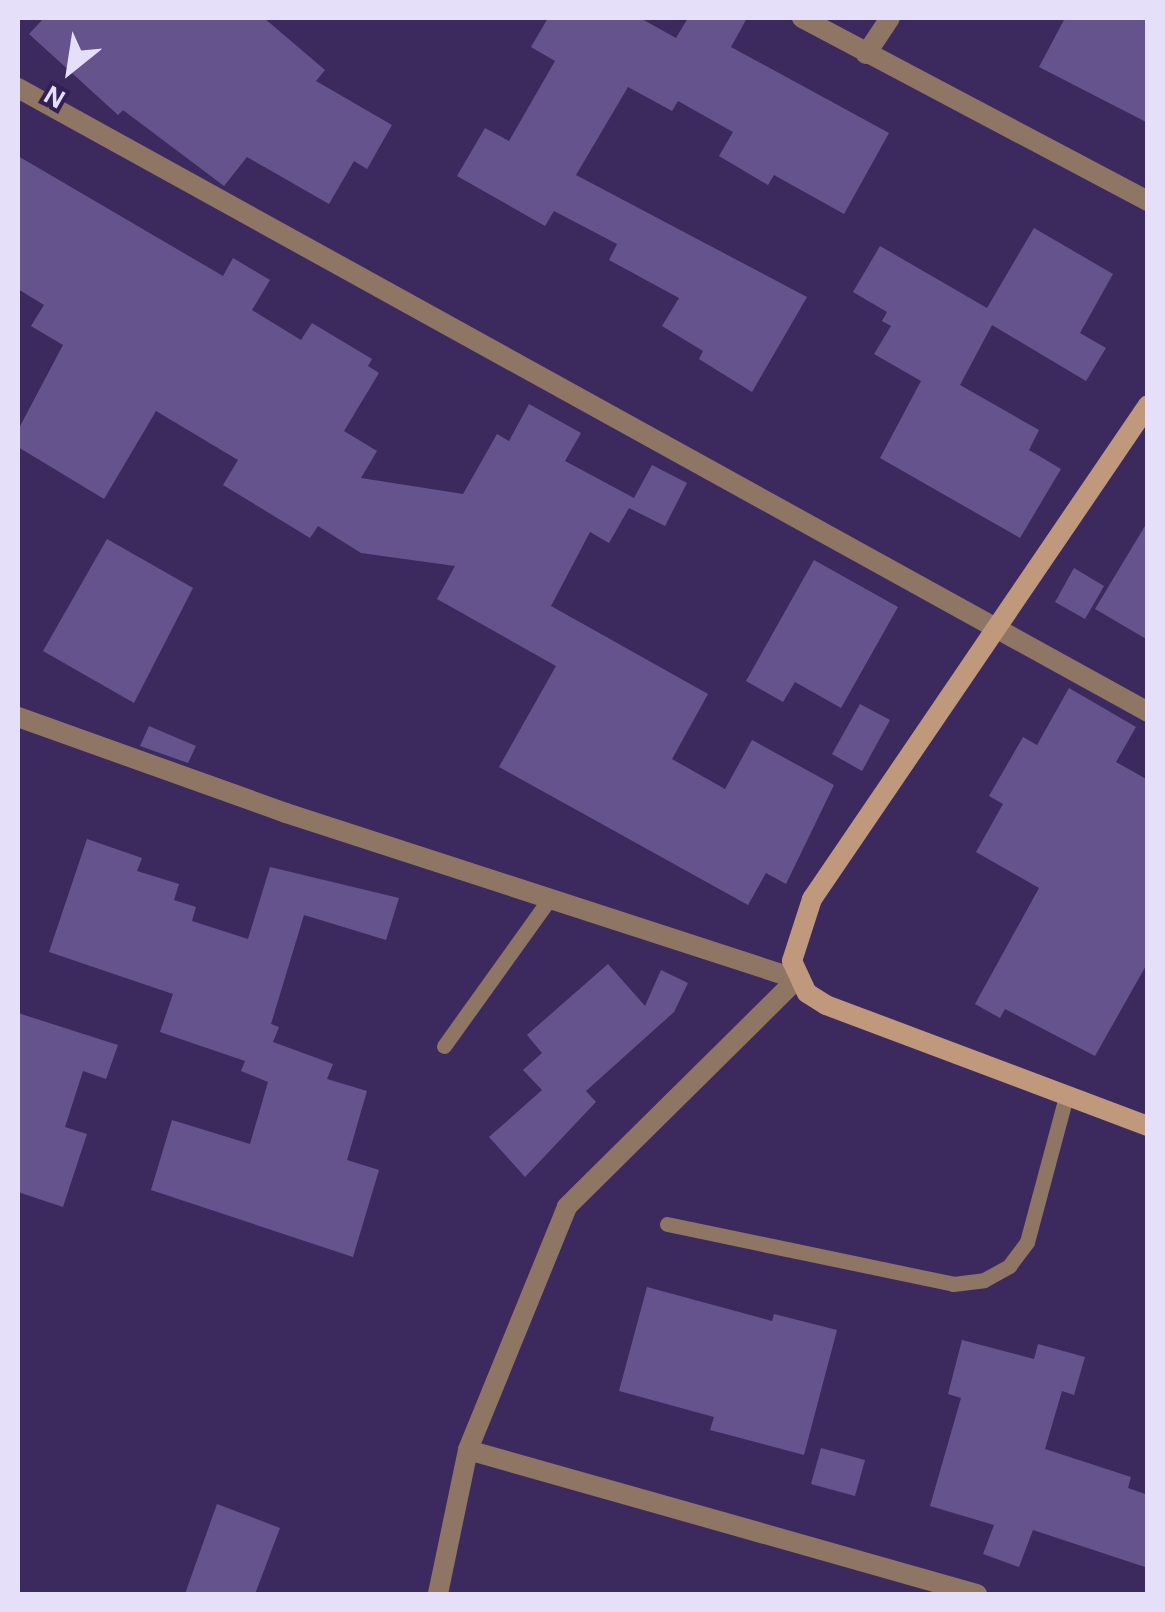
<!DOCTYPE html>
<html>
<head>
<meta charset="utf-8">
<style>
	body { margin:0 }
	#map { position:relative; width:1165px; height:1612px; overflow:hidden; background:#3c2a5f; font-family:"Alegreya Sans",sans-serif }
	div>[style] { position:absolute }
	.building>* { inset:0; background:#65538d }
	.lane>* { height:15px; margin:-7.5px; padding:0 7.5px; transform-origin:7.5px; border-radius:7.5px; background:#8f7563 }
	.street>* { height:20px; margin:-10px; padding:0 10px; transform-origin:10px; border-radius:10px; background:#8f7563 }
	.secondary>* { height:20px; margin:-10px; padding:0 10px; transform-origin:10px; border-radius:10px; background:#c0987b }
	span { translate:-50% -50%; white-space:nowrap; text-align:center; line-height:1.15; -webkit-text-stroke:10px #321f54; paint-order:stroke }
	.frame { position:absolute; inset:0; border:20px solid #e6dffa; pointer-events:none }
	.north { position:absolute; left:20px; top:20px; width:100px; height:100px; -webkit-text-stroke:8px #321f54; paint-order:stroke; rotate:210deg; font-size:28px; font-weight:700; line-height:40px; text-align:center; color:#e6dffa }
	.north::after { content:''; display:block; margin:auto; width:35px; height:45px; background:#e6dffa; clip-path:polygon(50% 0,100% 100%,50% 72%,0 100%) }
</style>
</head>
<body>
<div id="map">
	<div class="building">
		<div style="clip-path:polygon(44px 18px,264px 18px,325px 70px,316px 81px,392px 125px,367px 169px,354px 161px,329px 204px,247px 157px,224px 186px,123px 110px,118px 115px,29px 34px)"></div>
		<div style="clip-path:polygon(548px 18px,640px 18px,676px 38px,688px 18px,747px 18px,731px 47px,889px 133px,844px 214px,774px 175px,768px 185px,719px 156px,733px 132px,678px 101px,672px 111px,628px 87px,576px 175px,807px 297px,752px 392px,699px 359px,703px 351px,662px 326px,679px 298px,609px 260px,617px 244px,554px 211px,545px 226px,457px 176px,485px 128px,509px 141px,555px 61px,531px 47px)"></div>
		<div style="clip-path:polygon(1065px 18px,1148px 18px,1148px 123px,1039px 67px)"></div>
		<div style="clip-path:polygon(18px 156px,223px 276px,233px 258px,270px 280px,252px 310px,301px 340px,312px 323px,372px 359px,368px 366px,379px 373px,344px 431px,377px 451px,361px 478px,463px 494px,497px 434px,509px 441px,529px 404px,581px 433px,565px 461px,634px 498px,652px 465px,687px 483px,665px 526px,629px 508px,609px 543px,590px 532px,551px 606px,708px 694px,672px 759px,725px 789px,752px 740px,834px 785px,786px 884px,766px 873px,748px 905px,499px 767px,556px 666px,437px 599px,455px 566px,361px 553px,318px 526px,310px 538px,223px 485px,238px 460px,156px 411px,104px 499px,18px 447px,18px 430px,63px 345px,31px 326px,44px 305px,18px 289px)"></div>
		<div style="clip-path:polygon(1034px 228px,1113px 274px,1080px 333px,1106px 348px,1086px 381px,992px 325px,960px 385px,1039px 430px,1029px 450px,1061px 469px,1020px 538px,880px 458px,921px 381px,874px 354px,891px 326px,882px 321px,887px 312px,853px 292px,880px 246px,987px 308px)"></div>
		<div style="clip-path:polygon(1148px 521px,1148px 640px,1095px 609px)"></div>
		<div style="clip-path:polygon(107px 539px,193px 588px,134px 703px,43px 651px)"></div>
		<div style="clip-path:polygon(814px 560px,898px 607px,841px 708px,795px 682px,783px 702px,746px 681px)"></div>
		<div style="clip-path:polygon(1074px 568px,1104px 586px,1085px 619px,1055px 602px)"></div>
		<div style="clip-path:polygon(1069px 688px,1136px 727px,1116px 762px,1148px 780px,1148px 962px,1095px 1056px,1005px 1009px,1000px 1018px,975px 1004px,1039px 888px,976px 852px,1003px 804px,989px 796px,1023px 737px,1037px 745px)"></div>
		<div style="clip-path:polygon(860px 704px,890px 720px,862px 771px,832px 754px)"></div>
		<div style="clip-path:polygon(149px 726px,196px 746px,188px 763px,140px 746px)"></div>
		<div style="clip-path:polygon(87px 839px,142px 858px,137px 871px,179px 884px,174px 900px,196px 907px,192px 921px,248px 939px,270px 867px,399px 898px,386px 940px,304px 915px,271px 1024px,279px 1027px,273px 1042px,333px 1064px,327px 1079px,367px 1091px,347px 1160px,379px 1170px,353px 1257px,151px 1190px,172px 1120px,250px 1144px,268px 1082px,241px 1071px,245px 1061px,160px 1032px,173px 994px,49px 952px)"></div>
		<div style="clip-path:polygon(608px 964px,645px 1006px,661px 970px,688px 983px,674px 1012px,586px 1091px,596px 1102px,525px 1177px,489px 1137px,542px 1090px,523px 1070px,542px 1053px,527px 1035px)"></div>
		<div style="clip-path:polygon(18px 1013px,118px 1045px,106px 1079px,83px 1071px,65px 1127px,87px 1134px,63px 1207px,18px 1192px)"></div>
		<div style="clip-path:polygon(647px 1287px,772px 1321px,774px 1314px,837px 1330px,804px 1455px,710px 1430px,714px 1417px,619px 1391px)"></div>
		<div style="clip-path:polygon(962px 1340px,1034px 1359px,1038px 1344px,1085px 1357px,1074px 1395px,1062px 1391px,1045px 1449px,1131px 1477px,1128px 1488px,1148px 1495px,1148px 1568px,1033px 1530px,1019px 1567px,983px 1554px,994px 1525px,930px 1506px,961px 1398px,948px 1394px)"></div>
		<div style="clip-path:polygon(821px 1448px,865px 1460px,855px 1496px,811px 1484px)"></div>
		<div style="clip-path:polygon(217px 1504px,280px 1528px,255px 1594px,185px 1594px)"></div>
	</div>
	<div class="lane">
		<div style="left:444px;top:1046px;width:182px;rotate:-54.4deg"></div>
		<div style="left:667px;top:1224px;width:292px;rotate:11.8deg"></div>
		<div style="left:953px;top:1284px;width:31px;rotate:-7deg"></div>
		<div style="left:984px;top:1280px;width:29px;rotate:-29deg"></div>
		<div style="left:1009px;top:1266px;width:30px;rotate:-53deg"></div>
		<div style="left:1027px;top:1242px;width:151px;rotate:-75deg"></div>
	</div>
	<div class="street">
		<div style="left:802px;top:18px;width:391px;rotate:27.9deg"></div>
		<div style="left:866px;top:54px;width:43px;rotate:-56.3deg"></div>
		<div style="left:18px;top:88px;width:1291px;rotate:28.91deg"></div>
		<div style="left:18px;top:717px;width:285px;rotate:19.7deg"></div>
		<div style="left:286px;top:813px;width:537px;rotate:18deg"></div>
		<div style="left:797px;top:979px;width:324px;rotate:135.3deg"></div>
		<div style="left:567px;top:1207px;width:262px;rotate:112.2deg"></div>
		<div style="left:468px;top:1450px;width:147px;rotate:101.8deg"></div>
		<div style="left:468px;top:1450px;width:529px;rotate:15.8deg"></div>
	</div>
	<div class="secondary">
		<div style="left:1148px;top:405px;width:597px;rotate:124.22deg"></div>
		<div style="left:812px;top:899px;width:65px;rotate:107.9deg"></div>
		<div style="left:792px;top:961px;width:35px;rotate:65deg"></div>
		<div style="left:807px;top:993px;width:22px;rotate:32deg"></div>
		<div style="left:826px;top:1005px;width:344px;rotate:20.6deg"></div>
	</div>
	<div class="frame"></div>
	<div class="north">N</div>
</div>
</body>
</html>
